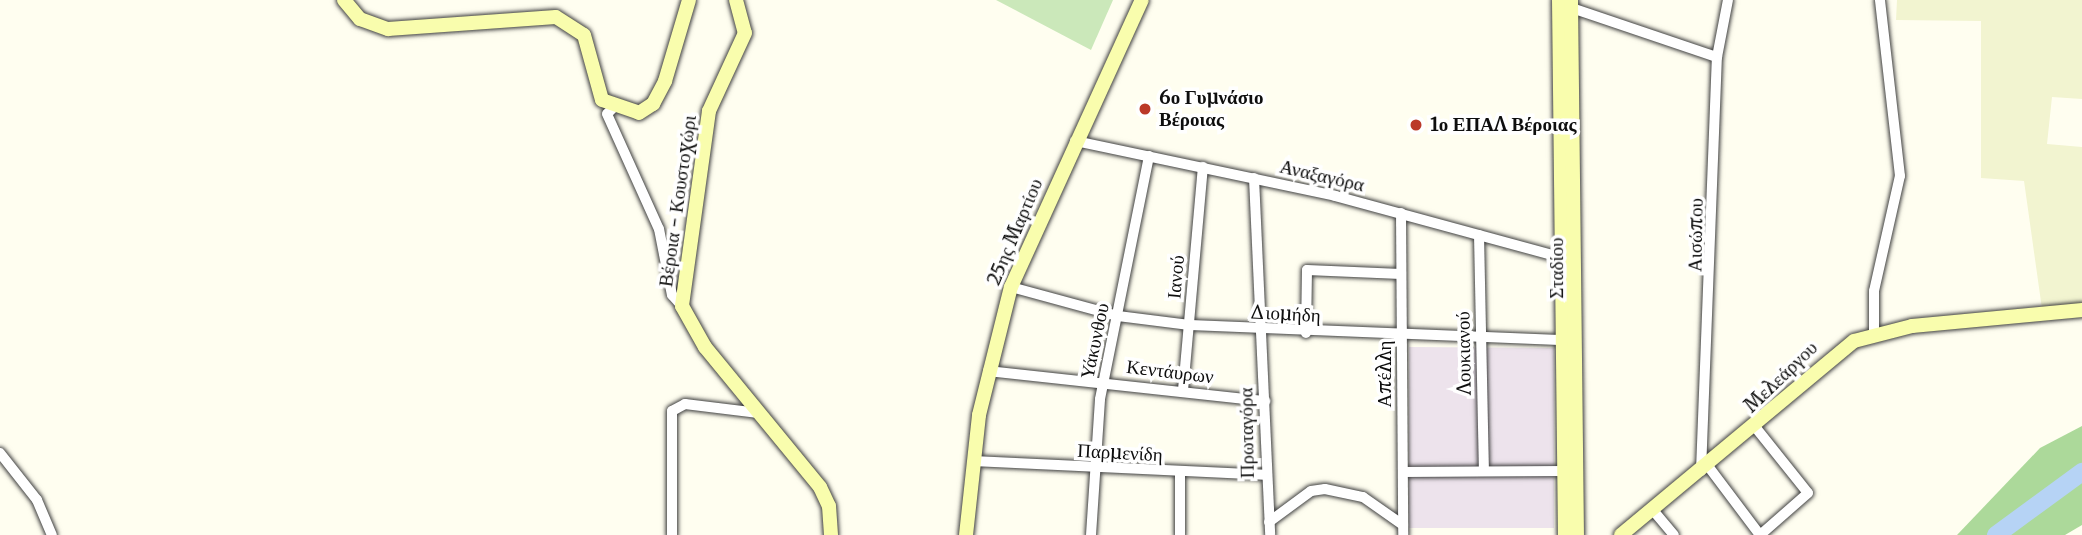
<!DOCTYPE html>
<html>
<head>
<meta charset="utf-8">
<style>
	body { margin:0 }
	#map { position:relative; width:2082px; height:535px; overflow:hidden; background:#fffef0; font-family:Merriweather,serif }
	div>[style] { position:absolute }
	.industrial>* { inset:0; background:#ede3ec }
	.farmland>* { inset:0; background:#f2f4d0 }
	.green>* { inset:0; background:#cbe8ba }
	.forest>* { inset:0; background:#acd99a }
	.river>* { height:18px; margin:-9px; padding:0 9px; transform-origin:9px; border-radius:9px; background:#b6d3f5 }
	.roads { filter:drop-shadow(0 0 2px #414141) drop-shadow(0 0 2px #414141) }
	.street>* { height:10px; margin:-5px; padding:0 5px; transform-origin:5px; border-radius:5px; background:#fff }
	.secondary>* { height:14px; margin:-7px; padding:0 7px; transform-origin:7px; border-radius:7px; background:#f9fdad }
	.dots>* { width:19px; height:19px; translate:-50% -50%; box-sizing:border-box; border:4px solid #fff; border-radius:50% }
	span { translate:-50% -50%; white-space:nowrap; text-align:center; line-height:1.15; -webkit-text-stroke:7px #fff; paint-order:stroke }
	.poi-label { font-size:19px; color:#0e0e0e; font-weight:700 }
	.left { translate:0 -50%; text-align:left }
	.street-label { font-size:19px; color:#0e0e0e }
</style>
</head>
<body>
<div id="map">
	<div class="industrial">
		<div style="clip-path:polygon(1409px 347px,1554px 348px,1554px 528px,1409px 528px)"></div>
	</div>
	<div class="farmland">
		<div style="clip-path:polygon(1897px 0,2082px 0,2082px 99px,2052px 97px,2047px 144px,2082px 147px,2082px 304px,2042px 309px,2024px 181px,1981px 178px,1981px 21px,1896px 20px)"></div>
	</div>
	<div class="green">
		<div style="clip-path:polygon(996px 0,1113px 0,1091px 50px)"></div>
	</div>
	<div class="forest">
		<div style="clip-path:polygon(2082px 426px,2082px 525px,2065px 535px,1957px 535px,2040px 448px)"></div>
	</div>
	<div class="river">
		<div style="left:1996px;top:535px;width:107px;rotate:-36.2deg"></div>
	</div>
	<div class="roads">
		<div class="street">
			<div style="left:1572px;top:8px;width:153px;rotate:18.7deg"></div>
			<div style="left:613px;top:108px;width:8px;rotate:135deg"></div>
			<div style="left:607px;top:114px;width:126px;rotate:65.7deg"></div>
			<div style="left:659px;top:229px;width:67px;rotate:78.9deg"></div>
			<div style="left:672px;top:295px;width:15px;rotate:48deg"></div>
			<div style="left:1075px;top:141px;width:266px;rotate:11.9deg"></div>
			<div style="left:1335px;top:196px;width:232px;rotate:15.2deg"></div>
			<div style="left:1254px;top:178px;width:357px;rotate:87.4deg"></div>
			<div style="left:1401px;top:213px;width:322px;rotate:89.6deg"></div>
			<div style="left:1479px;top:235px;width:236px;rotate:88.8deg"></div>
			<div style="left:1011px;top:287px;width:111px;rotate:15.2deg"></div>
			<div style="left:1118px;top:316px;width:72px;rotate:7.2deg"></div>
			<div style="left:1189px;top:325px;width:372px;rotate:2.3deg"></div>
			<div style="left:1874px;top:331px;width:40px;rotate:-90deg"></div>
			<div style="left:1874px;top:291px;width:118px;rotate:-77.3deg"></div>
			<div style="left:1900px;top:176px;width:177px;rotate:-96.5deg"></div>
			<div style="left:1306px;top:333px;width:63px;rotate:-89.1deg"></div>
			<div style="left:1307px;top:270px;width:94px;rotate:2.4deg"></div>
			<div style="left:988px;top:371px;width:279px;rotate:6.2deg"></div>
			<div style="left:1183px;top:390px;width:224px;rotate:-84.9deg"></div>
			<div style="left:1756px;top:428px;width:83px;rotate:51.3deg"></div>
			<div style="left:1808px;top:493px;width:64px;rotate:138.8deg"></div>
			<div style="left:0;top:453px;width:60px;rotate:51.8deg"></div>
			<div style="left:37px;top:500px;width:38px;rotate:67deg"></div>
			<div style="left:973px;top:461px;width:292px;rotate:2.7deg"></div>
			<div style="left:1708px;top:466px;width:86px;rotate:53deg"></div>
			<div style="left:1701px;top:471px;width:414px;rotate:-87.8deg"></div>
			<div style="left:1717px;top:57px;width:58px;rotate:-79.1deg"></div>
			<div style="left:1403px;top:472px;width:161px;rotate:-0.4deg"></div>
			<div style="left:1180px;top:473px;width:62px;rotate:90deg"></div>
			<div style="left:1652px;top:509px;width:34px;rotate:50deg"></div>
			<div style="left:1269px;top:522px;width:52px;rotate:-36.4deg"></div>
			<div style="left:1311px;top:491px;width:14px;rotate:-8deg"></div>
			<div style="left:1325px;top:489px;width:39px;rotate:12deg"></div>
			<div style="left:1363px;top:497px;width:49px;rotate:35deg"></div>
			<div style="left:672px;top:535px;width:124px;rotate:-90deg"></div>
			<div style="left:672px;top:411px;width:15px;rotate:-28deg"></div>
			<div style="left:685px;top:404px;width:74px;rotate:7deg"></div>
			<div style="left:1091px;top:535px;width:136px;rotate:-86.2deg"></div>
			<div style="left:1100px;top:399px;width:248px;rotate:-78.6deg"></div>
		</div>
		<div class="secondary">
			<div style="left:344px;top:0;width:25px;rotate:50deg"></div>
			<div style="left:360px;top:19px;width:30px;rotate:20deg"></div>
			<div style="left:388px;top:29px;width:168px;rotate:-4.1deg"></div>
			<div style="left:556px;top:17px;width:33px;rotate:33deg"></div>
			<div style="left:584px;top:35px;width:67px;rotate:74.5deg"></div>
			<div style="left:602px;top:100px;width:39px;rotate:19deg"></div>
			<div style="left:639px;top:113px;width:17px;rotate:-33deg"></div>
			<div style="left:653px;top:104px;width:26px;rotate:-62deg"></div>
			<div style="left:665px;top:81px;width:84px;rotate:-73.5deg"></div>
			<div style="left:736px;top:0;width:34px;rotate:75deg"></div>
			<div style="left:745px;top:33px;width:86px;rotate:114.8deg"></div>
			<div style="left:709px;top:111px;width:197px;rotate:97.9deg"></div>
			<div style="left:682px;top:306px;width:47px;rotate:60.7deg"></div>
			<div style="left:705px;top:347px;width:181px;rotate:50.6deg"></div>
			<div style="left:820px;top:487px;width:21px;rotate:65deg"></div>
			<div style="left:829px;top:506px;width:29px;rotate:86deg"></div>
			<div style="left:1559px;top:0;width:535px;rotate:89.36deg"></div>
			<div style="left:1571px;top:0;width:535px;rotate:89.36deg"></div>
			<div style="left:966px;top:535px;width:121px;rotate:-83.8deg"></div>
			<div style="left:979px;top:415px;width:132px;rotate:-76deg"></div>
			<div style="left:1011px;top:287px;width:315px;rotate:-65.5deg"></div>
			<div style="left:1621px;top:535px;width:303px;rotate:-39.8deg"></div>
			<div style="left:1854px;top:341px;width:60px;rotate:-14.5deg"></div>
			<div style="left:1912px;top:326px;width:171px;rotate:-5.4deg"></div>
		</div>
	</div>
	<div class="dots">
		<div style="left:1145px;top:109px;background:#bb3929"></div>
		<div style="left:1416px;top:125px;background:#bb3929"></div>
	</div>
	<div class="poi-label">
		<span class="left" style="left:1159px;top:109px">6ο Γυμνάσιο<br>Βέροιας</span>
		<span class="left" style="left:1430px;top:125px">1ο ΕΠΑΛ Βέροιας</span>
	</div>
	<div class="street-label">
		<span style="left:1322px;top:176px;rotate:13deg">Αναξαγόρα</span>
		<span style="left:678px;top:201px;rotate:-82deg">Βέροια - Κουστοχώρι</span>
		<span style="left:1015px;top:232px;rotate:-67deg">25ης Μαρτίου</span>
		<span style="left:1696px;top:235px;rotate:-89deg">Αισώπου</span>
		<span style="left:1557px;top:268px;rotate:-90deg">Σταδίου</span>
		<span style="left:1176px;top:277px;rotate:-85deg">Ιανού</span>
		<span style="left:1285px;top:314px;rotate:3deg">Διομήδη</span>
		<span style="left:1095px;top:341px;rotate:-78deg">Υάκυνθου</span>
		<span style="left:1464px;top:353px;rotate:-91deg">Λουκιανού</span>
		<span style="left:1170px;top:372px;rotate:7deg">Κεντάυρων</span>
		<span style="left:1385px;top:374px;rotate:-90deg">Απέλλη</span>
		<span style="left:1781px;top:377px;rotate:-44deg">Μελεάργου</span>
		<span style="left:1247px;top:433px;rotate:-91deg">Πρωταγόρα</span>
		<span style="left:1120px;top:453px;rotate:3deg">Παρμενίδη</span>
	</div>
</div>
</body>
</html>
